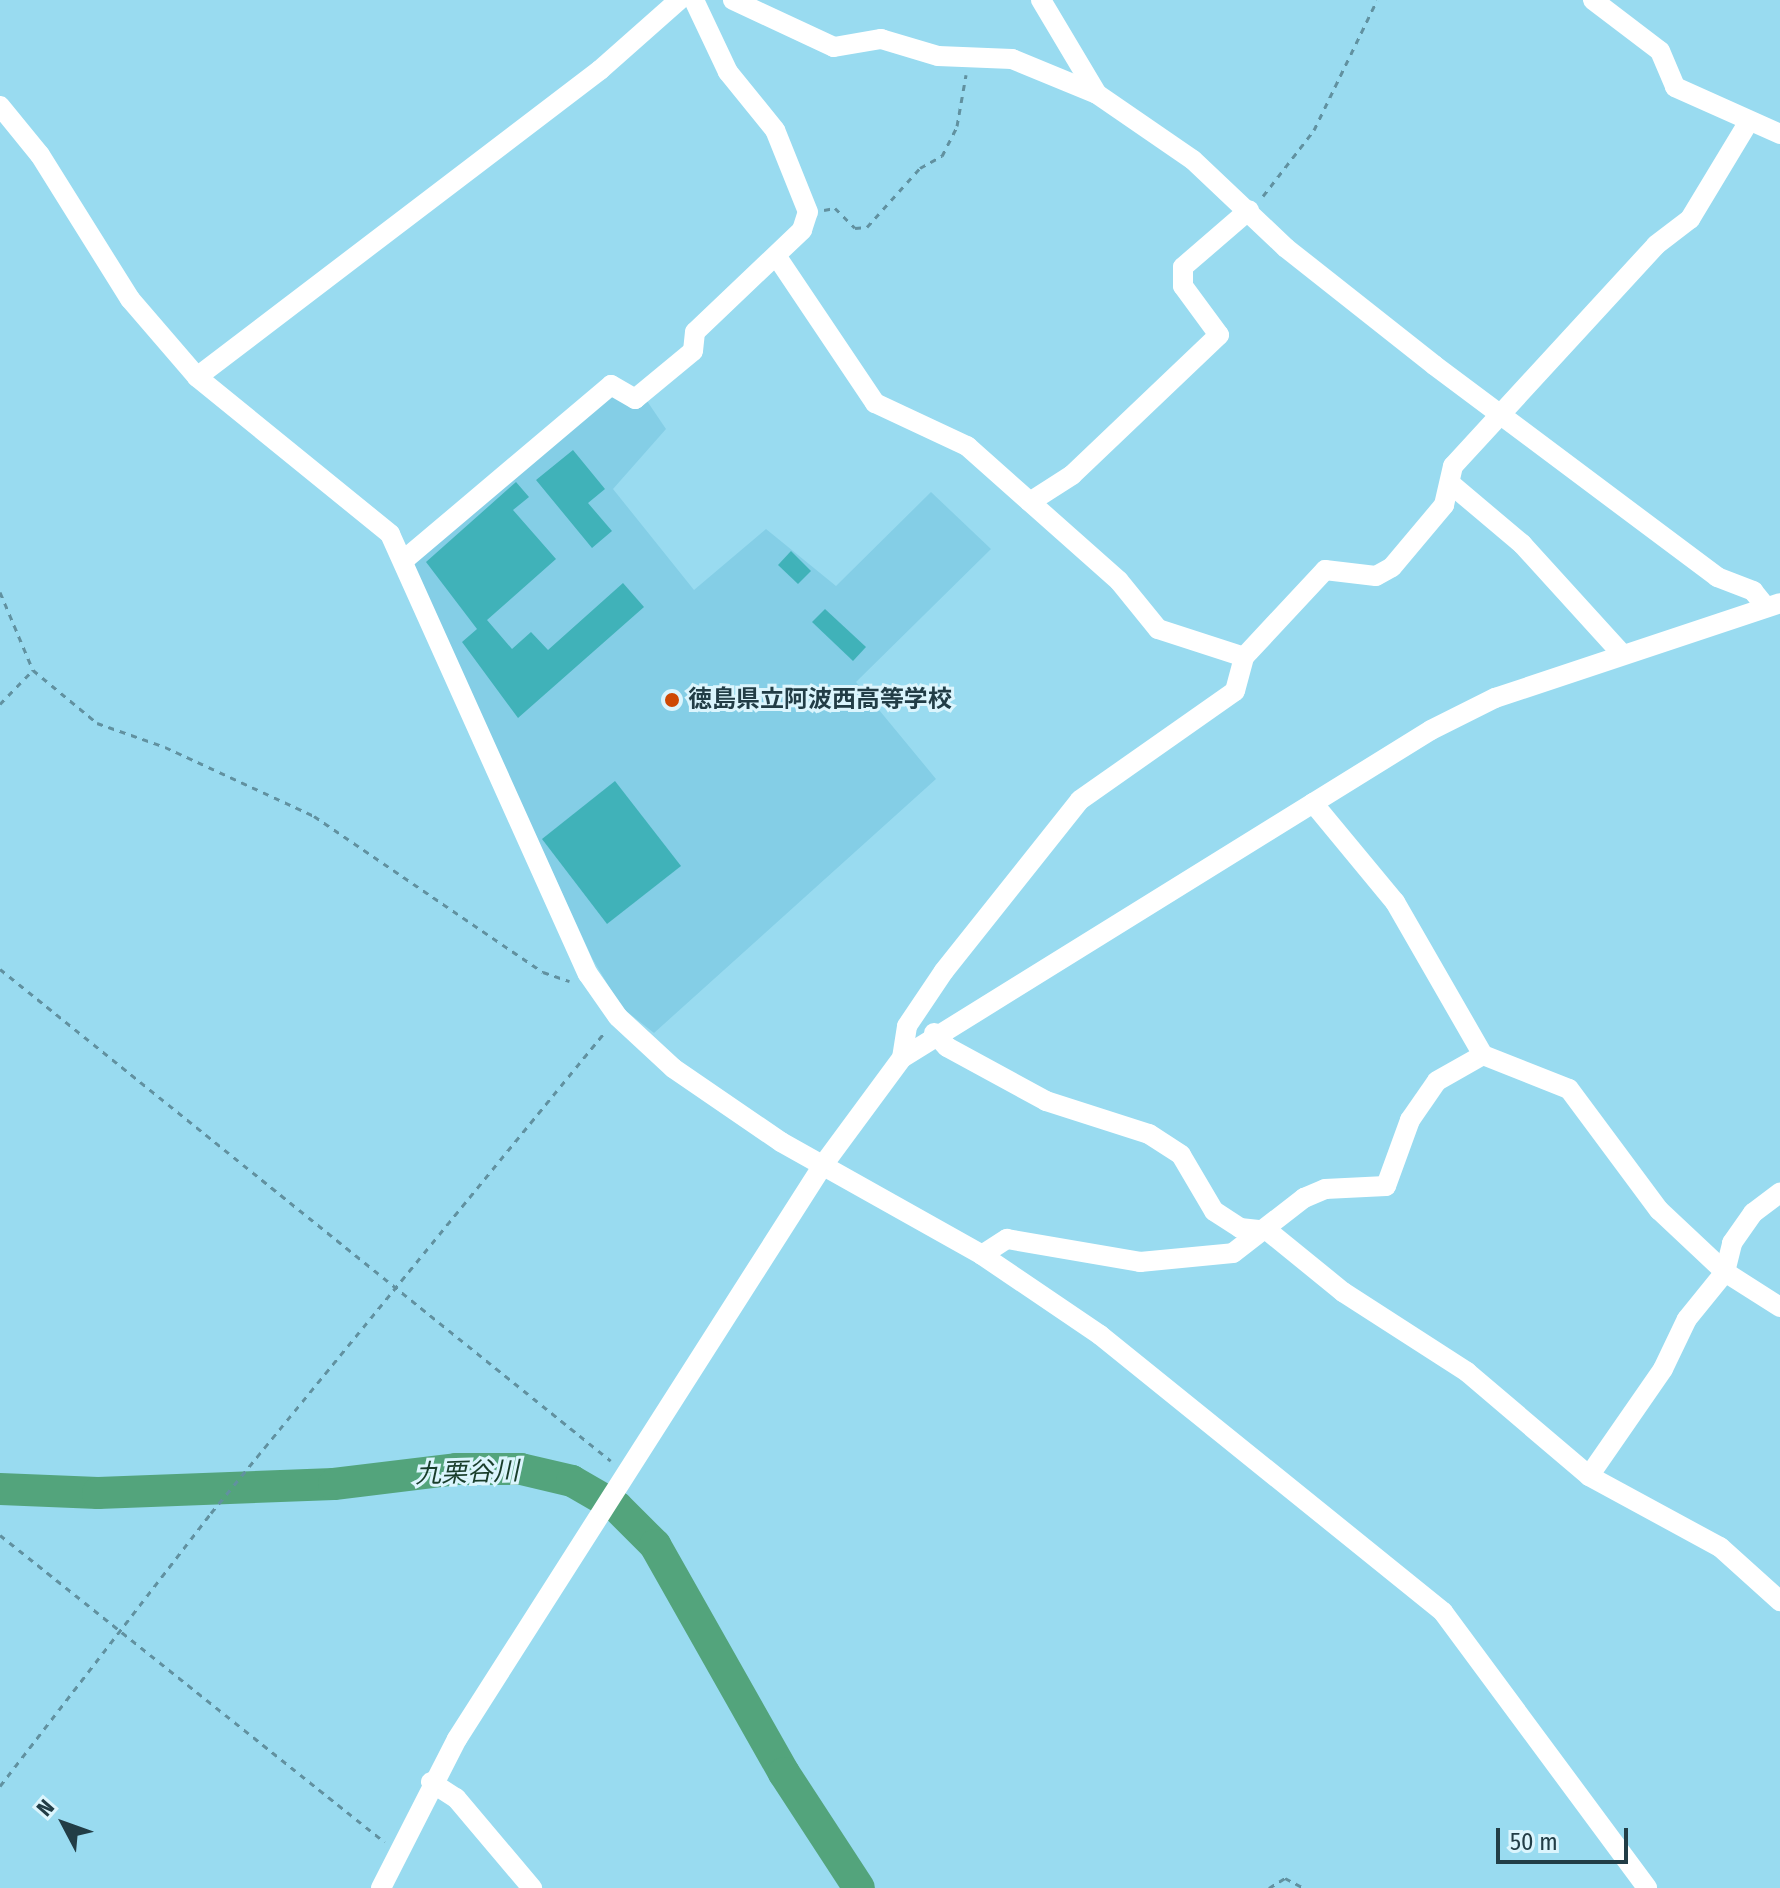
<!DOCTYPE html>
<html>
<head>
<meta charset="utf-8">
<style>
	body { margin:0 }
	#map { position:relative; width:1780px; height:1888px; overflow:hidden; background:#99dbf0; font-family:"Fira Sans Condensed","Noto Sans JP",sans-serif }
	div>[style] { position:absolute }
	.built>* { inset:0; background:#84cee6 }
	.river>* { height:32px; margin:-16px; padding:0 16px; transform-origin:16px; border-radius:16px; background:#53a47c }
	.building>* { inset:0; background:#40b2b9 }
	.path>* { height:3px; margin-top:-1.5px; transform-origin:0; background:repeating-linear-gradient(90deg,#6191a0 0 6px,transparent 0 12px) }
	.minor>* { height:20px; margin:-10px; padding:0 10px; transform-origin:10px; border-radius:10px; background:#fff }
	.dots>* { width:22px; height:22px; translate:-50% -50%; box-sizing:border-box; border:4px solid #dbf5fd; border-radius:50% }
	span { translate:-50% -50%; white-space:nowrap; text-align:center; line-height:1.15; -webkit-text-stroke:6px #dbf5fd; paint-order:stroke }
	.poi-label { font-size:24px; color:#223d46; font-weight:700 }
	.left { translate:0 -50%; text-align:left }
	.water-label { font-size:26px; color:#193d2b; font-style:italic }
	.north { position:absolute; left:24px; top:1784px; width:80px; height:80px; -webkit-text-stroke:6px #dbf5fd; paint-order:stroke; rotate:311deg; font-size:22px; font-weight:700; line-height:32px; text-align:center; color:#223d46 }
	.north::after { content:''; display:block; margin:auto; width:28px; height:36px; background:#223d46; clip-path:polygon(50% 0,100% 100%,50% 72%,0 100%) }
	.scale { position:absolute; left:1496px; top:1828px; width:132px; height:36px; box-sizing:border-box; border:4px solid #223d46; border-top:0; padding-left:10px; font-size:24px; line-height:28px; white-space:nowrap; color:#223d46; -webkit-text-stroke:6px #dbf5fd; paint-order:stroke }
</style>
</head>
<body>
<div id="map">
	<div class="built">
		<div style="clip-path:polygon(612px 392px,645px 398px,666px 429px,613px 489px,694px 590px,766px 529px,836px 586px,931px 492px,991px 549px,856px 682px,936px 779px,654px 1033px,621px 1007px,592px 958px,410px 561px)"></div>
	</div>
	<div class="river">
		<div style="left:0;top:1489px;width:98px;rotate:2.3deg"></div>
		<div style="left:98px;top:1493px;width:236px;rotate:-2.2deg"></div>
		<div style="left:334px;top:1484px;width:123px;rotate:-7deg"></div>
		<div style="left:456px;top:1469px;width:65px"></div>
		<div style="left:521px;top:1469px;width:52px;rotate:13.2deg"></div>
		<div style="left:572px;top:1481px;width:52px;rotate:30deg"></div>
		<div style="left:617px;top:1507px;width:54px;rotate:45deg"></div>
		<div style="left:655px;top:1545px;width:262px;rotate:60.5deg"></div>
		<div style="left:784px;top:1773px;width:137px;rotate:56.9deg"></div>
	</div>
	<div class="building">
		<div style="clip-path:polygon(573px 450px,605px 489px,588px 503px,612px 531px,592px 548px,536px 480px)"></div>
		<div style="clip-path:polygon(516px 482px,529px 497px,513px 510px,556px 559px,487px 620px,512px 649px,531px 632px,548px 650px,623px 583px,644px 607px,518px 718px,462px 642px,477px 629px,426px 562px)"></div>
		<div style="clip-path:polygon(791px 551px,811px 571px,798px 584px,778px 565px)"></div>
		<div style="clip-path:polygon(825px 609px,866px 647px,853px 661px,812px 622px)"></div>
		<div style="clip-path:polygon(615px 781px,681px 866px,607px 924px,542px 839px)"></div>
	</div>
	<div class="path">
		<div style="left:1263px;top:196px;width:83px;rotate:-52.3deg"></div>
		<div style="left:1314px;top:130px;width:144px;rotate:-64.1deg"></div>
		<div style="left:824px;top:210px;width:11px;rotate:-10deg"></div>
		<div style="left:835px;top:208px;width:28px;rotate:45deg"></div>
		<div style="left:855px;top:228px;width:12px;rotate:-5deg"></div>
		<div style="left:867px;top:227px;width:79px;rotate:-48.1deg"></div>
		<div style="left:920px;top:168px;width:25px;rotate:-29deg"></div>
		<div style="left:942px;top:156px;width:34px;rotate:-63deg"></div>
		<div style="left:957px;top:126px;width:52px;rotate:-80deg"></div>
		<div style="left:0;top:592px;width:85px;rotate:67.1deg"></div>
		<div style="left:33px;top:670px;width:83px;rotate:39.6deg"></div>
		<div style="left:97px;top:723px;width:72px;rotate:19.4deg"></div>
		<div style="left:165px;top:747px;width:164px;rotate:24.8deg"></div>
		<div style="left:314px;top:816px;width:277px;rotate:34.3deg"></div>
		<div style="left:543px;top:972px;width:28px;rotate:19deg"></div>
		<div style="left:0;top:704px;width:47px;rotate:-45.9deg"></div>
		<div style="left:0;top:969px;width:784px;rotate:38.84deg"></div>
		<div style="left:0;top:1535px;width:492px;rotate:38.6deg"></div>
		<div style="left:0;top:1786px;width:345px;rotate:-52.3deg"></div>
		<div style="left:211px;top:1513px;width:622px;rotate:-50.68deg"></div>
		<div style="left:1269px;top:1888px;width:19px;rotate:-32deg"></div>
		<div style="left:1285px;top:1878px;width:21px;rotate:28deg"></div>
	</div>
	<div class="minor">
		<div style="left:733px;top:0;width:111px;rotate:25deg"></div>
		<div style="left:834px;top:47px;width:48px;rotate:-9.7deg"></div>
		<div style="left:881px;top:39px;width:59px;rotate:16.6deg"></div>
		<div style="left:938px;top:56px;width:74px;rotate:2.3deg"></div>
		<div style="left:1012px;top:59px;width:92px;rotate:22.4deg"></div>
		<div style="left:1097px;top:94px;width:116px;rotate:34.5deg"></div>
		<div style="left:1193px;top:160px;width:128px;rotate:43.4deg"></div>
		<div style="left:1286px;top:248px;width:189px;rotate:38.3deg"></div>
		<div style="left:1434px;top:365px;width:354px;rotate:36.8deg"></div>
		<div style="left:1717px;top:577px;width:39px;rotate:21deg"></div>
		<div style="left:1753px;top:591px;width:21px;rotate:51deg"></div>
		<div style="left:1041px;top:0;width:109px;rotate:59.2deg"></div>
		<div style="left:1593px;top:0;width:84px;rotate:37.3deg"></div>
		<div style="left:1660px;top:51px;width:39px;rotate:67deg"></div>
		<div style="left:1675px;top:87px;width:115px;rotate:24.1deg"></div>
		<div style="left:0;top:106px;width:63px;rotate:50.8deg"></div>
		<div style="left:40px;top:155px;width:170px;rotate:58deg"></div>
		<div style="left:130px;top:299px;width:103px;rotate:49.3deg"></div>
		<div style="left:197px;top:377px;width:249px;rotate:39.1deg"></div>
		<div style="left:390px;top:534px;width:482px;rotate:65.8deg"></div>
		<div style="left:588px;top:974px;width:52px;rotate:55.1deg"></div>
		<div style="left:618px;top:1017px;width:75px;rotate:42.8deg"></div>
		<div style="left:673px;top:1068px;width:131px;rotate:34.4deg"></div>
		<div style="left:781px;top:1142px;width:231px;rotate:29.3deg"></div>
		<div style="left:982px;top:1255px;width:143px;rotate:34.1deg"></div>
		<div style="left:1100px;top:1335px;width:441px;rotate:38.9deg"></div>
		<div style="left:1443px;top:1612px;width:343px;rotate:53.5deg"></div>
		<div style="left:777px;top:257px;width:176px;rotate:56.1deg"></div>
		<div style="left:875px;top:403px;width:102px;rotate:25.1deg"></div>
		<div style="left:967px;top:446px;width:203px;rotate:41.6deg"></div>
		<div style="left:1119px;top:581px;width:62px;rotate:50.9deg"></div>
		<div style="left:1158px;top:629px;width:90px;rotate:18deg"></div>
		<div style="left:197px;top:377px;width:507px;rotate:-37.3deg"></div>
		<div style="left:600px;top:70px;width:106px;rotate:-41.5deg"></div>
		<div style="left:1452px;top:485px;width:92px;rotate:40.1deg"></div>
		<div style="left:1522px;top:544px;width:149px;rotate:47.7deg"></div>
		<div style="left:1030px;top:502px;width:50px;rotate:-32.7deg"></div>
		<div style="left:1072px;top:475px;width:203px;rotate:-43.6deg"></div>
		<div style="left:1219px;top:335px;width:61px;rotate:-126.3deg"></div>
		<div style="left:1183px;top:286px;width:19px;rotate:-90deg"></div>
		<div style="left:1183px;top:267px;width:87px;rotate:-40.8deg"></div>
		<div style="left:404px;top:560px;width:271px;rotate:-40.2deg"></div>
		<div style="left:611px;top:385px;width:28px;rotate:30deg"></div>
		<div style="left:635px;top:399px;width:75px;rotate:-39.6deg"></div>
		<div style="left:693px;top:351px;width:19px;rotate:-84deg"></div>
		<div style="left:695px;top:332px;width:148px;rotate:-43.6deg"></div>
		<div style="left:802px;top:230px;width:19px;rotate:-72deg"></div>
		<div style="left:808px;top:212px;width:88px;rotate:-111.9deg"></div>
		<div style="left:775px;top:130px;width:75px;rotate:-129deg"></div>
		<div style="left:728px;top:72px;width:80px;rotate:-115.3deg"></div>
		<div style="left:1313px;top:803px;width:129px;rotate:50.4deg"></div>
		<div style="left:1395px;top:902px;width:177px;rotate:60.1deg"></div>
		<div style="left:1483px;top:1055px;width:92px;rotate:21.6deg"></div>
		<div style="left:1569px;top:1089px;width:151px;rotate:53.4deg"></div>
		<div style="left:1659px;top:1210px;width:91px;rotate:43.2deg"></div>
		<div style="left:1725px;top:1272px;width:65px;rotate:32.5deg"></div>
		<div style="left:934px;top:1033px;width:19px;rotate:47deg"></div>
		<div style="left:947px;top:1047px;width:113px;rotate:28.6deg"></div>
		<div style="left:1046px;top:1101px;width:108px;rotate:17.8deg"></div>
		<div style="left:1149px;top:1134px;width:38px;rotate:33deg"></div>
		<div style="left:1181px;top:1155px;width:65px;rotate:59.5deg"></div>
		<div style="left:1214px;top:1211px;width:31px;rotate:33deg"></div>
		<div style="left:1240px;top:1228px;width:28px;rotate:6deg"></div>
		<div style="left:1268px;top:1231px;width:97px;rotate:39.1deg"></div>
		<div style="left:1343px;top:1292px;width:148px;rotate:32.8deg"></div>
		<div style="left:1467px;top:1372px;width:160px;rotate:40.4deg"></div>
		<div style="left:1589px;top:1476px;width:149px;rotate:28.5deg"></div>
		<div style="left:1720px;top:1547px;width:81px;rotate:42deg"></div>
		<div style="left:902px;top:1058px;width:32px;rotate:-81deg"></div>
		<div style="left:907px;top:1026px;width:66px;rotate:-56.1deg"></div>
		<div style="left:944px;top:971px;width:218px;rotate:-51.5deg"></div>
		<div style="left:1080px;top:800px;width:189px;rotate:-35.1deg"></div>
		<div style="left:1235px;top:691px;width:35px;rotate:-75deg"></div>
		<div style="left:1244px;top:657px;width:119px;rotate:-47deg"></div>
		<div style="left:1325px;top:570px;width:51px;rotate:6.7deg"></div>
		<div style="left:1376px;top:576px;width:18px;rotate:-29deg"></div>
		<div style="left:1392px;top:567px;width:81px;rotate:-50deg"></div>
		<div style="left:1444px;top:505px;width:40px;rotate:-77deg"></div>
		<div style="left:1453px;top:466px;width:300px;rotate:-47.4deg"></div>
		<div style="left:1656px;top:245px;width:43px;rotate:-37.4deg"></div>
		<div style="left:1690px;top:219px;width:112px;rotate:-58.9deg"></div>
		<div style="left:982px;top:1255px;width:30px;rotate:-33deg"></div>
		<div style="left:1007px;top:1239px;width:135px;rotate:9.8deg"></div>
		<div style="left:1140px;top:1262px;width:93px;rotate:-5.5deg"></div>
		<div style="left:1233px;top:1253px;width:90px;rotate:-37.8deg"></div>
		<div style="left:1304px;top:1198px;width:23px;rotate:-23deg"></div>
		<div style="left:1325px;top:1189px;width:61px;rotate:-2.8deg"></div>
		<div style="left:1386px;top:1186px;width:70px;rotate:-70deg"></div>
		<div style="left:1410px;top:1120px;width:47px;rotate:-55.3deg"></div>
		<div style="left:1437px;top:1081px;width:53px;rotate:-29.5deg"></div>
		<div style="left:1589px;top:1476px;width:130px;rotate:-55.3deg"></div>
		<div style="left:1663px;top:1369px;width:55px;rotate:-64.4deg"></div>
		<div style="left:1687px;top:1319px;width:60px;rotate:-51deg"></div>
		<div style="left:1725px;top:1272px;width:30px;rotate:-76deg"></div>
		<div style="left:1732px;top:1243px;width:37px;rotate:-55deg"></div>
		<div style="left:1753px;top:1213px;width:34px;rotate:-37deg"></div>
		<div style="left:431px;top:1782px;width:30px;rotate:33deg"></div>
		<div style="left:456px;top:1798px;width:118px;rotate:49.8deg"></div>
		<div style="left:381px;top:1888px;width:167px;rotate:-63deg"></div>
		<div style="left:457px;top:1739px;width:681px;rotate:-57.48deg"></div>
		<div style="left:823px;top:1165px;width:133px;rotate:-53.6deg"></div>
		<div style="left:902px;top:1058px;width:622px;rotate:-31.8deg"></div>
		<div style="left:1431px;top:730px;width:72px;rotate:-26.6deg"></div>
		<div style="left:1495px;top:698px;width:300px;rotate:-18.4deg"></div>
	</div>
	<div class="dots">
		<div style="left:672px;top:700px;background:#ce4904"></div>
	</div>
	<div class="poi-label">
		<span class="left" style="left:688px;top:700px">徳島県立阿波西高等学校</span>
	</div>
	<div class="water-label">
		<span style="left:467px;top:1473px;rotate:-2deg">九栗谷川</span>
	</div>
	<div class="north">N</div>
	<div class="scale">50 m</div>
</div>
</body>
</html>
